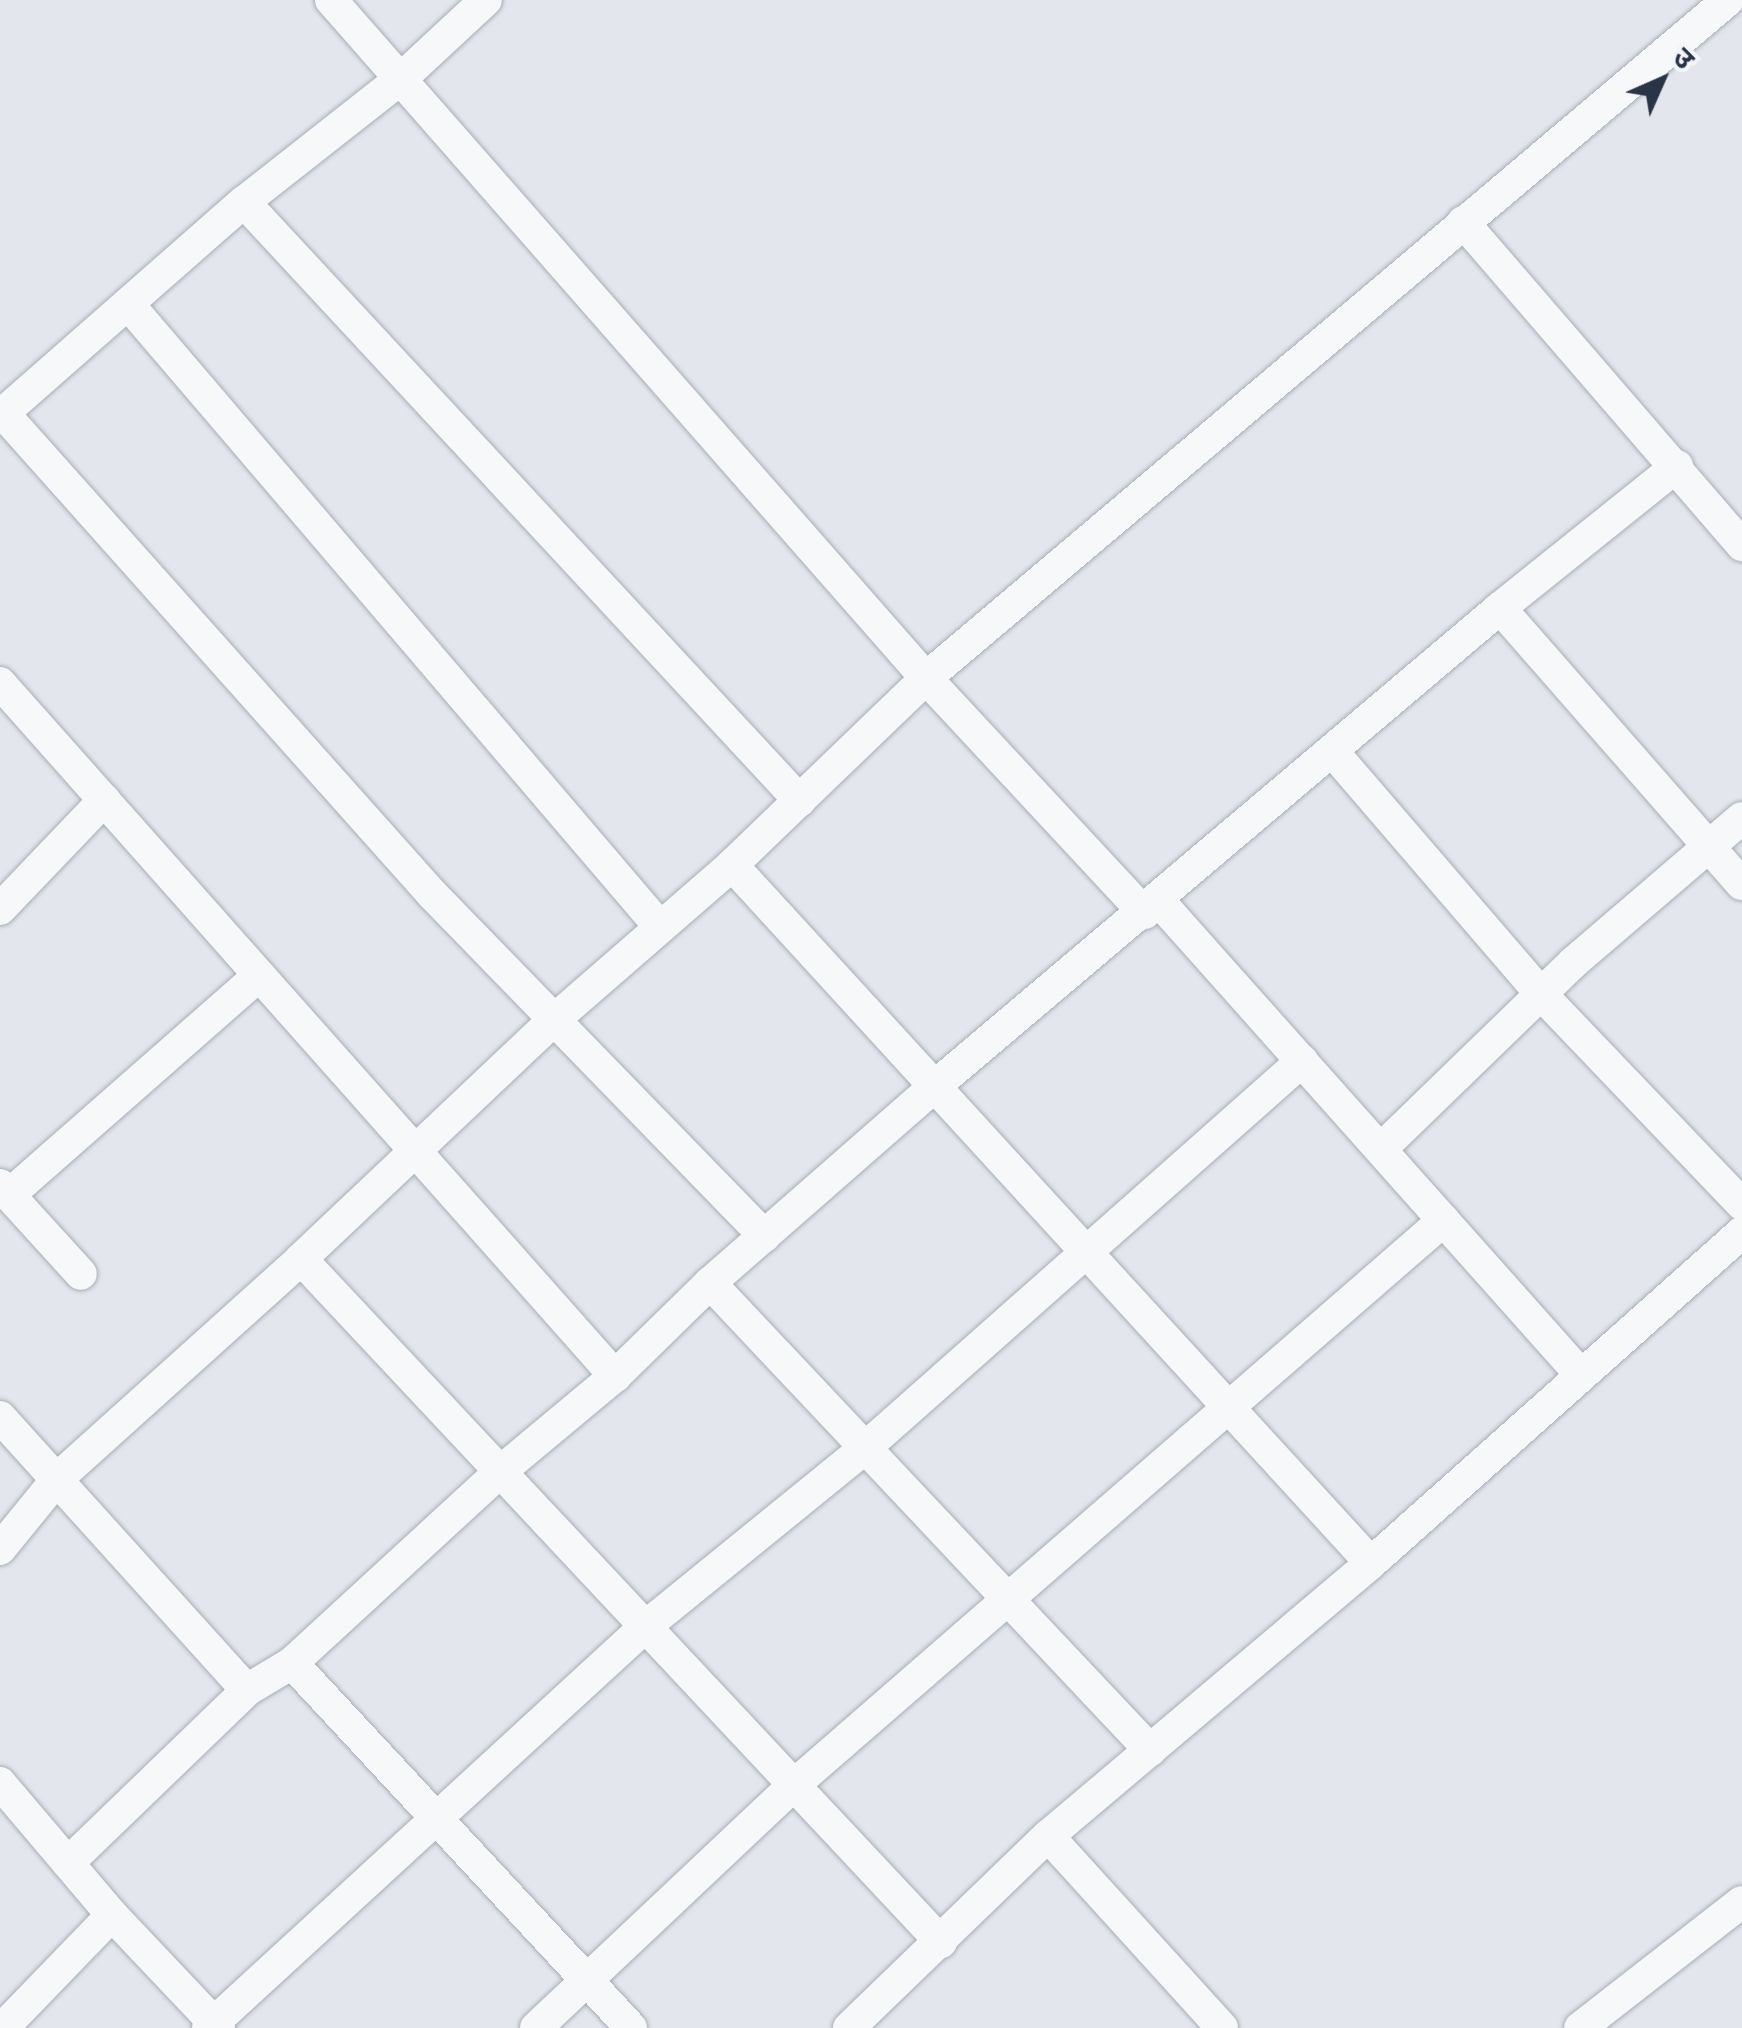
<!DOCTYPE html>
<html>
<head>
<meta charset="utf-8">
<style>
	body { margin:0 }
	#map { position:relative; width:1742px; height:2028px; overflow:hidden; background:#e3e7ed; font-family:"Varela Round","Noto Sans Devanagari",sans-serif }
	div>[style] { position:absolute }
	.roads { filter:drop-shadow(0 0 2px #a7aeb8) drop-shadow(0 0 2px #a7aeb8) }
	.minor>* { height:32px; margin:-16px; padding:0 16px; transform-origin:16px; border-radius:16px; background:#f7f8fa }
	span { translate:-50% -50%; white-space:nowrap; text-align:center; line-height:1.15; -webkit-text-stroke:8px #f3f6f9; paint-order:stroke }
	.north { position:absolute; left:1612px; top:30px; width:100px; height:100px; -webkit-text-stroke:8px #f3f6f9; paint-order:stroke; rotate:45deg; font-size:28px; font-weight:700; line-height:40px; text-align:center; color:#293447 }
	.north::after { content:''; display:block; margin:auto; width:35px; height:45px; background:#293447; clip-path:polygon(50% 0,100% 100%,50% 72%,0 100%) }
</style>
</head>
<body>
<div id="map">
	<div class="roads">
		<div class="minor">
			<div style="left:331px;top:0;width:902px;rotate:48.73deg"></div>
			<div style="left:926px;top:678px;width:321px;rotate:47.1deg"></div>
			<div style="left:244px;top:202px;width:817px;rotate:47.13deg"></div>
			<div style="left:1463px;top:222px;width:427px;rotate:49.2deg"></div>
			<div style="left:128px;top:304px;width:819px;rotate:49.5deg"></div>
			<div style="left:3px;top:413px;width:645px;rotate:48.27deg"></div>
			<div style="left:432px;top:894px;width:477px;rotate:45.8deg"></div>
			<div style="left:0;top:416px;width:325px;rotate:-41.3deg"></div>
			<div style="left:244px;top:202px;width:202px;rotate:-38.2deg"></div>
			<div style="left:403px;top:77px;width:113px;rotate:-42.9deg"></div>
			<div style="left:1500px;top:608px;width:367px;rotate:48.8deg"></div>
			<div style="left:0;top:683px;width:927px;rotate:48.41deg"></div>
			<div style="left:1333px;top:752px;width:319px;rotate:49.3deg"></div>
			<div style="left:1541px;top:994px;width:291px;rotate:46.3deg"></div>
			<div style="left:732px;top:865px;width:946px;rotate:47.53deg"></div>
			<div style="left:1158px;top:900px;width:636px;rotate:48.31deg"></div>
			<div style="left:0;top:909px;width:151px;rotate:-46.3deg"></div>
			<div style="left:1381px;top:1149px;width:269px;rotate:-44.1deg"></div>
			<div style="left:1574px;top:962px;width:221px;rotate:-40.6deg"></div>
			<div style="left:0;top:1185px;width:120px;rotate:47.7deg"></div>
			<div style="left:9px;top:1195px;width:333px;rotate:-41.3deg"></div>
			<div style="left:301px;top:1259px;width:936px;rotate:46.86deg"></div>
			<div style="left:710px;top:1283px;width:642px;rotate:46.71deg"></div>
			<div style="left:0;top:1417px;width:368px;rotate:47.9deg"></div>
			<div style="left:0;top:1549px;width:90px;rotate:-50.8deg"></div>
			<div style="left:57px;top:1479px;width:329px;rotate:-42deg"></div>
			<div style="left:301px;top:1259px;width:348px;rotate:-43.4deg"></div>
			<div style="left:554px;top:1020px;width:236px;rotate:-41deg"></div>
			<div style="left:732px;top:865px;width:269px;rotate:-43.9deg"></div>
			<div style="left:926px;top:678px;width:1050px;rotate:-40.21deg"></div>
			<div style="left:292px;top:1663px;width:498px;rotate:47.1deg"></div>
			<div style="left:0;top:1783px;width:173px;rotate:49.7deg"></div>
			<div style="left:112px;top:1915px;width:157px;rotate:134deg"></div>
			<div style="left:1048px;top:1836px;width:259px;rotate:47.8deg"></div>
			<div style="left:68px;top:1863px;width:249px;rotate:-44deg"></div>
			<div style="left:247px;top:1690px;width:52px;rotate:-31deg"></div>
			<div style="left:292px;top:1663px;width:284px;rotate:-42.6deg"></div>
			<div style="left:501px;top:1471px;width:148px;rotate:-39.8deg"></div>
			<div style="left:615px;top:1376px;width:133px;rotate:-44.4deg"></div>
			<div style="left:710px;top:1283px;width:299px;rotate:-41.2deg"></div>
			<div style="left:935px;top:1086px;width:740px;rotate:-40.23deg"></div>
			<div style="left:1500px;top:608px;width:227px;rotate:-38.7deg"></div>
			<div style="left:112px;top:1915px;width:156px;rotate:46.6deg"></div>
			<div style="left:208px;top:2028px;width:595px;rotate:-42.55deg"></div>
			<div style="left:646px;top:1626px;width:282px;rotate:-39.1deg"></div>
			<div style="left:865px;top:1448px;width:584px;rotate:-41.53deg"></div>
			<div style="left:536px;top:2028px;width:354px;rotate:-43.3deg"></div>
			<div style="left:794px;top:1785px;width:861px;rotate:-41deg"></div>
			<div style="left:849px;top:2028px;width:277px;rotate:-44deg"></div>
			<div style="left:1048px;top:1836px;width:423px;rotate:-40.2deg"></div>
			<div style="left:1371px;top:1563px;width:497px;rotate:-41.7deg"></div>
			<div style="left:1580px;top:2028px;width:205px;rotate:-37.9deg"></div>
		</div>
	</div>
	<div class="north">उ</div>
</div>
</body>
</html>
